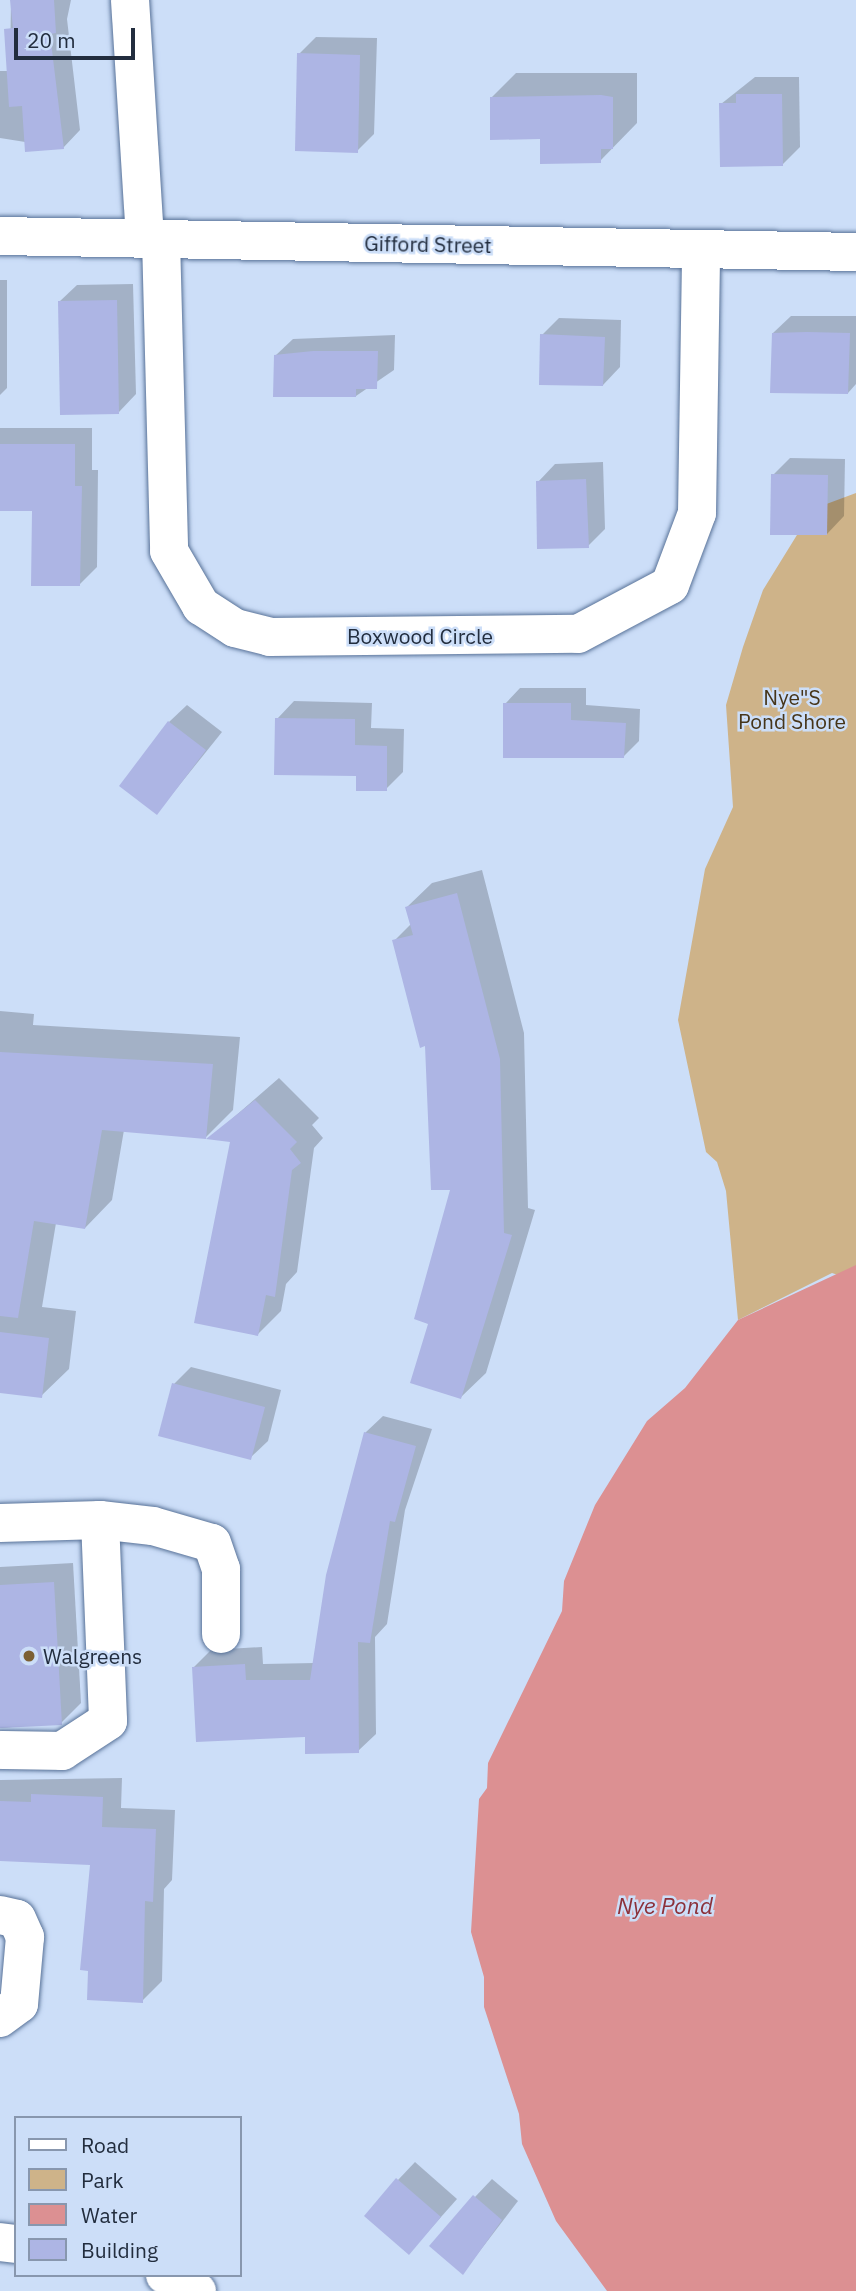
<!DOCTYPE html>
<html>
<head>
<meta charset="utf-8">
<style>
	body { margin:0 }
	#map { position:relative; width:856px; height:2291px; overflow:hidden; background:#ccdef8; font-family:"IBM Plex Sans",sans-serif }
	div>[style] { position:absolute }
	.green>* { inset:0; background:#ceb389 }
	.water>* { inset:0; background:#dc9092 }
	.shadow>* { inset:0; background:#0003 }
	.building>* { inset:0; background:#adb5e4 }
	.roads { filter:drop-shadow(0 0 2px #587298) drop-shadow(0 0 2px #587298) }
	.minor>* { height:38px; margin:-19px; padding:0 19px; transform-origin:19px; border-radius:19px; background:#fff }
	.major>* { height:38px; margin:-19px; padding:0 19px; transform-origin:19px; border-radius:19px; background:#fff }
	.dots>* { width:19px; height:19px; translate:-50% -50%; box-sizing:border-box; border:4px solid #ccdef8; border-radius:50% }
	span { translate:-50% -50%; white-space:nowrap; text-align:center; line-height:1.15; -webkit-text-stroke:5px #ccdef8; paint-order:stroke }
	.street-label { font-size:21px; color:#222d3e }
	.park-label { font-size:21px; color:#463519 }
	.poi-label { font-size:21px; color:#222d3e }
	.left { translate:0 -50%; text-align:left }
	.water-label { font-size:23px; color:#8c313a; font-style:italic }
	.legend { position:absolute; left:14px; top:2116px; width:228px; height:161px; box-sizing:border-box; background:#ccdef8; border:2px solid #8897ae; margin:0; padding:9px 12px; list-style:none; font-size:21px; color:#222d3e }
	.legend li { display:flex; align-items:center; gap:14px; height:35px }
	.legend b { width:35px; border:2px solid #8897ae }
	.scale { position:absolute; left:14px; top:28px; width:121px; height:32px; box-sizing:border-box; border:4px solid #222d3e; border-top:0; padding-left:9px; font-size:21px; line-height:24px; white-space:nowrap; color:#222d3e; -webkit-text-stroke:5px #ccdef8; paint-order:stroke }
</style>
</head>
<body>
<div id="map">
	<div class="green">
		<div style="clip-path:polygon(856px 493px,856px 1281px,832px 1273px,738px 1320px,726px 1191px,717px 1162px,706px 1152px,678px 1020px,705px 869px,733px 807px,726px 705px,743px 647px,763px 590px,813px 509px)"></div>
	</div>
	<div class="water">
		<div style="clip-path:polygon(856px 1265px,856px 2291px,607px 2291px,556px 2221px,522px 2144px,519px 2114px,484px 2007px,484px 1977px,471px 1932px,479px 1799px,487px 1788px,488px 1763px,562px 1611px,564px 1581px,595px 1505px,647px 1421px,685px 1388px,738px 1320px)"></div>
	</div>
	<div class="shadow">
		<div style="clip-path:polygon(11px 0,71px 0,67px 19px,80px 130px,63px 148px,0 138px,0 71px,10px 71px)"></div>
		<div style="clip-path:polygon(316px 37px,377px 38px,374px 134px,357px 151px,299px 54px)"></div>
		<div style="clip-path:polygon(516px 73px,637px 73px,637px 123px,600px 161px,491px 98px)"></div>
		<div style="clip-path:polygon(755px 77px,799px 77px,800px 147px,782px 165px,721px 104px)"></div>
		<div style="clip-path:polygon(0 280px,7px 280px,7px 388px,0 395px)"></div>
		<div style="clip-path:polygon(133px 284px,136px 394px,119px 412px,59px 302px,77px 285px)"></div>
		<div style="clip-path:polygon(791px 316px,856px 316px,856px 384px,848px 393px,773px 333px)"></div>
		<div style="clip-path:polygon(559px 318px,621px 320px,620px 367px,603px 385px,542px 335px)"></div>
		<div style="clip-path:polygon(395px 335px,394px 370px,356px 396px,275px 356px,293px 339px)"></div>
		<div style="clip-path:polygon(0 428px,92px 428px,92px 470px,98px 470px,97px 567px,79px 585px,33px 509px,0 509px)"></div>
		<div style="clip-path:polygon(790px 458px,845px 459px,844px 516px,827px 534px,773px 475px)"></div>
		<div style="clip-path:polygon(603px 462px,605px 529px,588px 546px,538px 482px,555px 464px)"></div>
		<div style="clip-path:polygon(520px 688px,586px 688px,586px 705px,640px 709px,639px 741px,623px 757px,505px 704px)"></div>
		<div style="clip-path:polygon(294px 701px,372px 703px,371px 728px,404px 729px,403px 772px,386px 789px,358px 774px,277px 719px)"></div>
		<div style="clip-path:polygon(187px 705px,222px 732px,157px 813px,169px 722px)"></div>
		<div style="clip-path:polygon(482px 870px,524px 1033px,528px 1208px,535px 1210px,486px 1373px,461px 1397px,430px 1323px,452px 1188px,427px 1044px,394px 941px,412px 923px,407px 907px,432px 883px)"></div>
		<div style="clip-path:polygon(0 1011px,34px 1014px,33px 1025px,240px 1037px,233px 1110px,205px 1138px,124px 1130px,112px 1200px,85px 1228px,56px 1223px,42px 1307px,76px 1311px,69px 1369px,41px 1396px,0 1392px)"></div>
		<div style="clip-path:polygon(279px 1078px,319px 1118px,312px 1125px,323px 1138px,314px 1148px,297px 1272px,286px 1284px,281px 1311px,258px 1334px,232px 1140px,210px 1138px)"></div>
		<div style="clip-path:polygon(191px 1367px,281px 1390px,268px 1441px,250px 1458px,174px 1384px)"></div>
		<div style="clip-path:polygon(383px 1416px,432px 1429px,405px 1510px,387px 1624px,375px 1637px,376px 1734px,358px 1751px,307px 1735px,194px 1667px,211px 1650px,262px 1647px,263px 1664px,314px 1663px,365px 1433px)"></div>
		<div style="clip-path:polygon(73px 1563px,81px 1703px,61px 1723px,0 1728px,0 1567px)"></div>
		<div style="clip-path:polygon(122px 1778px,121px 1808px,175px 1810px,172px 1880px,164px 1889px,162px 1981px,142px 2001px,92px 1863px,0 1859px,0 1780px)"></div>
		<div style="clip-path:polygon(415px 2162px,457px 2199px,409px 2253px,398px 2180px)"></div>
		<div style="clip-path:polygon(492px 2179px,518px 2201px,463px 2273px,475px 2197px)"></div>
	</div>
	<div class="building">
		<div style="clip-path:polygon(10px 0,54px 0,56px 33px,50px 34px,64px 149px,25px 152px,22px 106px,9px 107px,4px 29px,13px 28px)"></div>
		<div style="clip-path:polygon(297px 53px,360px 55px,358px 153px,295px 151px)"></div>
		<div style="clip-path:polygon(736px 94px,782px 94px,783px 166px,720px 167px,719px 103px,736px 103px)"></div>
		<div style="clip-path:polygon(601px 95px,613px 97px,613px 149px,601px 149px,601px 163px,540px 164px,540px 139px,490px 140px,490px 97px)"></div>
		<div style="clip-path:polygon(117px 300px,119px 414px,60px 415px,58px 301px)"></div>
		<div style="clip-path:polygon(807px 332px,850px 333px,848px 394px,770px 393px,772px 333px)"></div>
		<div style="clip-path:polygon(540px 334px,605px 337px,603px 386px,539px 385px)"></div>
		<div style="clip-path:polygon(313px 351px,378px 351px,377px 389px,356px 389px,356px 397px,273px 397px,274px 355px)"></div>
		<div style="clip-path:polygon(0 444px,75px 444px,75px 486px,82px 486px,80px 586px,31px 586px,32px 511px,0 511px)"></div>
		<div style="clip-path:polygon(771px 474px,828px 475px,827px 535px,770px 535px)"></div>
		<div style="clip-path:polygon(586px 479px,589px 548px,537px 549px,536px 481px)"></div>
		<div style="clip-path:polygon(503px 703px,571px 703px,571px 720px,626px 723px,624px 758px,503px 758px)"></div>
		<div style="clip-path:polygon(275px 718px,355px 719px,355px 745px,387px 746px,387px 791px,356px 791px,356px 776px,274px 775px)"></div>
		<div style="clip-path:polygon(168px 721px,206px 750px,157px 815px,119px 786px)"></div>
		<div style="clip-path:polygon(457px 893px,500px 1059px,504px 1233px,512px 1235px,461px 1399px,410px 1383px,428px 1324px,414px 1319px,450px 1190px,431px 1190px,425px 1046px,420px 1048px,392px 940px,413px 935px,405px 907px)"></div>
		<div style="clip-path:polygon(0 1052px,213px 1064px,206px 1139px,102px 1130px,85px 1229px,34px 1221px,18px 1318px,0 1316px)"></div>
		<div style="clip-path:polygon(255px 1100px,297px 1142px,290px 1149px,301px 1163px,292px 1170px,275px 1297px,266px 1295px,258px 1336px,194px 1323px,230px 1142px,206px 1139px)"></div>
		<div style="clip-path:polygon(0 1332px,49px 1338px,42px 1398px,0 1393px)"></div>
		<div style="clip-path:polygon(172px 1383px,265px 1407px,251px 1460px,158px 1436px)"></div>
		<div style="clip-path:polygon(364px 1432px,416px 1446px,395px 1522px,390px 1521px,370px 1643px,358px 1642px,359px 1753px,305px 1754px,305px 1737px,196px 1742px,192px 1667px,245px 1664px,246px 1680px,310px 1680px,326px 1575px)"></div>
		<div style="clip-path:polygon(54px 1582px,62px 1725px,0 1728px,0 1585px)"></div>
		<div style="clip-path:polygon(31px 1794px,103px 1797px,102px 1827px,156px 1829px,153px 1902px,145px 1901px,143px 2003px,87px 2000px,88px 1971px,80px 1970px,90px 1865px,0 1861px,0 1801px,31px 1802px)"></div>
		<div style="clip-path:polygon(396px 2178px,441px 2217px,409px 2255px,364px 2216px)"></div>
		<div style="clip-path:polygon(473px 2195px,502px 2220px,463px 2275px,429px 2246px)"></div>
	</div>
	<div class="roads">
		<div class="minor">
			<div style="left:130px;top:0;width:238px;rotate:86.4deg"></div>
			<div style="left:161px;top:239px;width:312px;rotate:88.5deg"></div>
			<div style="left:169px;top:551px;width:64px;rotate:59.8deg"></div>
			<div style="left:201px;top:606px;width:40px;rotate:32.9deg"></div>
			<div style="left:235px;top:628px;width:36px;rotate:14deg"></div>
			<div style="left:270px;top:637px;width:308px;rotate:-0.6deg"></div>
			<div style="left:578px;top:634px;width:104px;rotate:-28deg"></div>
			<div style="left:670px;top:585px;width:77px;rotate:-69.4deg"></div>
			<div style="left:697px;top:513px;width:264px;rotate:-89.1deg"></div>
			<div style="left:100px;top:1520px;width:53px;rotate:6.5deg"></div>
			<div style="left:153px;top:1526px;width:61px;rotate:16.1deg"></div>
			<div style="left:212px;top:1543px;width:28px;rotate:71deg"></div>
			<div style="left:221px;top:1569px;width:65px;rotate:90deg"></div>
			<div style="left:0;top:1523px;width:100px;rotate:-1.7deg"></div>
			<div style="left:100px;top:1520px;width:201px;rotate:87.7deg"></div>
			<div style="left:108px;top:1721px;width:55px;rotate:146.9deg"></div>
			<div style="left:62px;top:1751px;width:62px;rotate:-179.1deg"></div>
			<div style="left:0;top:1915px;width:17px;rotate:13deg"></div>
			<div style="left:17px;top:1919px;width:20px;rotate:66deg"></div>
			<div style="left:25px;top:1937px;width:67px;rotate:95.1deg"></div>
			<div style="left:19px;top:2004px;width:24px;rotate:144deg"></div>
			<div style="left:0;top:2242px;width:16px;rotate:7deg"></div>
			<div style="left:165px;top:2275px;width:36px;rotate:27deg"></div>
		</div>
		<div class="major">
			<div style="left:0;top:236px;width:856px;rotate:1.07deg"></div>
		</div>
	</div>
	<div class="dots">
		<div style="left:29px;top:1656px;background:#7c6033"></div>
	</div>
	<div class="street-label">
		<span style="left:428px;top:244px;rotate:1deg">Gifford Street</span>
		<span style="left:420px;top:636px">Boxwood Circle</span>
	</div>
	<div class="park-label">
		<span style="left:792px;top:709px">Nye"S<br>Pond Shore</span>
	</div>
	<div class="poi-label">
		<span class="left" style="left:43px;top:1656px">Walgreens</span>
	</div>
	<div class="water-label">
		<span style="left:665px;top:1905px">Nye Pond</span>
	</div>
	<ul class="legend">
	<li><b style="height:9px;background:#fff"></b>Road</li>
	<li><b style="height:19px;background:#ceb389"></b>Park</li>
	<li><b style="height:19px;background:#dc9092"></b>Water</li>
	<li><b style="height:19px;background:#adb5e4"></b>Building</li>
	</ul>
	<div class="scale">20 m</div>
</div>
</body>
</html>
